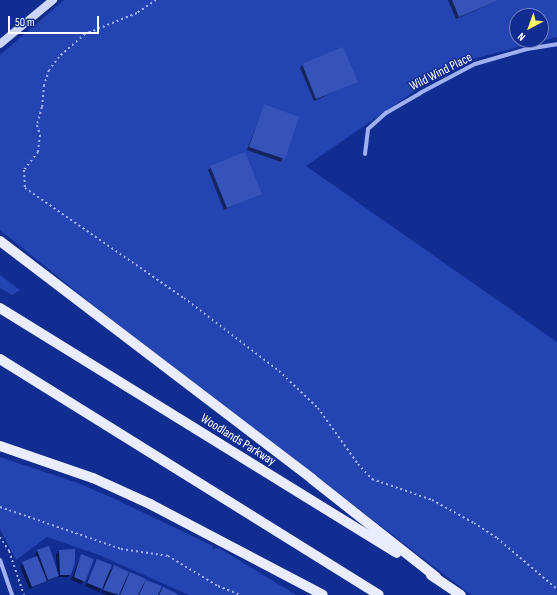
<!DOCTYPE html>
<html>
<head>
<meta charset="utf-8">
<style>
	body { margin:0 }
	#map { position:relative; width:557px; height:595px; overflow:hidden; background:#122d91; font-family:"Sofia Sans Condensed",sans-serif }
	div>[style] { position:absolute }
	.green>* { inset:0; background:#2444b1 }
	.shadow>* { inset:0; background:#0007 }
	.building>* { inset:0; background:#3653b9 }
	.path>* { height:2px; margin-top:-1px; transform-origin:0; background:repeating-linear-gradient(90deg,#9fb1f2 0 2px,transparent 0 5px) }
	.street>* { height:4px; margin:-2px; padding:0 2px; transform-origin:2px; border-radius:2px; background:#9fb1f2 }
	.secondary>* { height:8px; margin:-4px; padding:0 4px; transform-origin:4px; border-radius:4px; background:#cdd7fc }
	.primary>* { height:10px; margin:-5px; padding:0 5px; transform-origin:5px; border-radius:5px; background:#eaedff }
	span { translate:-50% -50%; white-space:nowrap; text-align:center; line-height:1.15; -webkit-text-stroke:3px #122d91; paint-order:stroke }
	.street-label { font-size:13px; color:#fff }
	.north { position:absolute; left:509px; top:8px; width:40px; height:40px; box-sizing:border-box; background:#122d91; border:1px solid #7181bd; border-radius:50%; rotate:221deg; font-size:11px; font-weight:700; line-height:16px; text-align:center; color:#fff }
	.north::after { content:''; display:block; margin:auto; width:14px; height:18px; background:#fff560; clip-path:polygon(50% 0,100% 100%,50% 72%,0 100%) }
	.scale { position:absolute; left:8px; top:16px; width:91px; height:18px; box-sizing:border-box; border:2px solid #fff; border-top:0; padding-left:5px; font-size:12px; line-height:14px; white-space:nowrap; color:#fff; -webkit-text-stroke:3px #122d91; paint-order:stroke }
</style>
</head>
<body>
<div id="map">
	<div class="green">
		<div style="clip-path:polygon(evenodd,64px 0,557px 0,557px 37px,454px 64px,306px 166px,557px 342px,557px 595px,471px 595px,108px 317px,0 230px,0 55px,64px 0,517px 16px,541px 16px,541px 40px,517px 40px,517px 16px)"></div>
		<div style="clip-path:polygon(0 275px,20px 290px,12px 295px,0 288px)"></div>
		<div style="clip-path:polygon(0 457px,78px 483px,117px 500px,213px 546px,212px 549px,219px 548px,296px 595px,189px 595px,99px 555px,47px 537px,16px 560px,0 529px)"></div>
	</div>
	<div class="shadow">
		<div style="clip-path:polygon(448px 0,499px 0,456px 19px)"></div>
		<div style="clip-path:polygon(302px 65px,357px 81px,314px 101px,300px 68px)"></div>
		<div style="clip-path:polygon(264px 106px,298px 117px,281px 162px,247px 150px)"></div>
		<div style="clip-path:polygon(211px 167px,261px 193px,224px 210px,208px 170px)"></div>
		<div style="clip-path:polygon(38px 551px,57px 571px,56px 554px,59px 551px,70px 575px,68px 577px,57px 577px,29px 589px,20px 566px,36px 558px,35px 554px)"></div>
		<div style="clip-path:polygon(81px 555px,84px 581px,81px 584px,71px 580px)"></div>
		<div style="clip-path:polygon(97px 560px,107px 574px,114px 566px,126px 578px,131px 573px,141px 586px,147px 581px,157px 594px,163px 588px,176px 595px,106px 595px,101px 593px,104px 586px,99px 592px,85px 586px)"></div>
	</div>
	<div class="building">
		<div style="clip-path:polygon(452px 0,499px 0,459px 17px)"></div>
		<div style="clip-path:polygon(343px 47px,358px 82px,316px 99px,302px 64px)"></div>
		<div style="clip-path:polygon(264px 104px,299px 117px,285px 159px,249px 147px)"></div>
		<div style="clip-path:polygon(245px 152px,262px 194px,227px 208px,210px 166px)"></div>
		<div style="clip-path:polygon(49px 546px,59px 576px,48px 580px,37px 550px)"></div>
		<div style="clip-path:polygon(75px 549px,75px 562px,71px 575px,60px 575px,59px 550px)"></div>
		<div style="clip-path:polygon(81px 554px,94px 559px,85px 582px,74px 577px)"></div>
		<div style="clip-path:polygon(37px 556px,47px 581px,32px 587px,22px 562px)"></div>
		<div style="clip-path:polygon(97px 559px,112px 565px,102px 589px,87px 583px)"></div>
		<div style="clip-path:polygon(114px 565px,129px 572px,119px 595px,103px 590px)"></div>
		<div style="clip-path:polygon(130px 572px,146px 579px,138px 595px,120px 595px)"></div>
		<div style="clip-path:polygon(146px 580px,162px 586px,158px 595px,139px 595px)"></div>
		<div style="clip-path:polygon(163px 587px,178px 594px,177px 595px,159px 595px)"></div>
	</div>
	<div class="path">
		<div style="left:156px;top:0;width:23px;rotate:146deg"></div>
		<div style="left:137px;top:13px;width:56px;rotate:158deg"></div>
		<div style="left:85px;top:34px;width:35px;rotate:139deg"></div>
		<div style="left:59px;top:57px;width:16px;rotate:128deg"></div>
		<div style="left:49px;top:70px;width:16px;rotate:108deg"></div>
		<div style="left:44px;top:85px;width:22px;rotate:95deg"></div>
		<div style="left:42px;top:107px;width:19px;rotate:106deg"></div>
		<div style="left:37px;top:125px;width:10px;rotate:73deg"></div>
		<div style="left:40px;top:135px;width:17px;rotate:97deg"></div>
		<div style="left:38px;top:152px;width:23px;rotate:128deg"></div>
		<div style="left:24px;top:170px;width:18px;rotate:87deg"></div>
		<div style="left:25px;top:188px;width:193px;rotate:34.7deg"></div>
		<div style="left:184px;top:298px;width:120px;rotate:37.5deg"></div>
		<div style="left:279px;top:371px;width:54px;rotate:43.5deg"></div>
		<div style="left:318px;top:408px;width:69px;rotate:54.5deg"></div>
		<div style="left:358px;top:464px;width:21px;rotate:47deg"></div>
		<div style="left:372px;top:479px;width:64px;rotate:19.3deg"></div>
		<div style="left:432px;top:500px;width:48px;rotate:28.7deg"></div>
		<div style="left:474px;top:523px;width:27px;rotate:33deg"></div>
		<div style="left:497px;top:538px;width:79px;rotate:40.4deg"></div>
		<div style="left:0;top:507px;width:128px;rotate:19.1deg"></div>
		<div style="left:121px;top:549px;width:48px;rotate:8.5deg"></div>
		<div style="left:168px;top:556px;width:58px;rotate:31deg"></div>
		<div style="left:218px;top:586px;width:24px;rotate:22deg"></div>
		<div style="left:0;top:537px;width:17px;rotate:57deg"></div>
		<div style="left:9px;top:551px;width:46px;rotate:71.2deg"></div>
	</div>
	<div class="street">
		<div style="left:365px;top:154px;width:25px;rotate:-83deg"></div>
		<div style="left:368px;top:129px;width:24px;rotate:-42deg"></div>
		<div style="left:386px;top:113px;width:39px;rotate:-30deg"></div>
		<div style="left:420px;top:93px;width:62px;rotate:-27.8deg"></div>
		<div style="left:475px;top:64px;width:54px;rotate:-16.1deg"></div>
		<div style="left:527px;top:49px;width:30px;rotate:-9deg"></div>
		<div style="left:0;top:560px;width:37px;rotate:71deg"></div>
	</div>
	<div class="secondary">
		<div style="left:0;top:44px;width:69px;rotate:-39.7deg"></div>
	</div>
	<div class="primary">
		<div style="left:0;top:241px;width:392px;rotate:37.3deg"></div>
		<div style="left:312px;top:479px;width:158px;rotate:38.3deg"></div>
		<div style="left:0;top:308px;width:466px;rotate:31.7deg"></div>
		<div style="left:0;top:359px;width:446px;rotate:31.9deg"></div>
		<div style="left:0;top:446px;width:98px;rotate:19deg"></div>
		<div style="left:93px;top:478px;width:63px;rotate:24.5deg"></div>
		<div style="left:150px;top:504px;width:195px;rotate:27.7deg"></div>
		<div style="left:431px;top:575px;width:36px;rotate:34deg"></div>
	</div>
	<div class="street-label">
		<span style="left:441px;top:72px;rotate:-27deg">Wild Wind Place</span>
		<span style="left:238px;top:440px;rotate:32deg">Woodlands Parkway</span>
	</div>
	<div class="north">N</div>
	<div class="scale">50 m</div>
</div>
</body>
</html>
